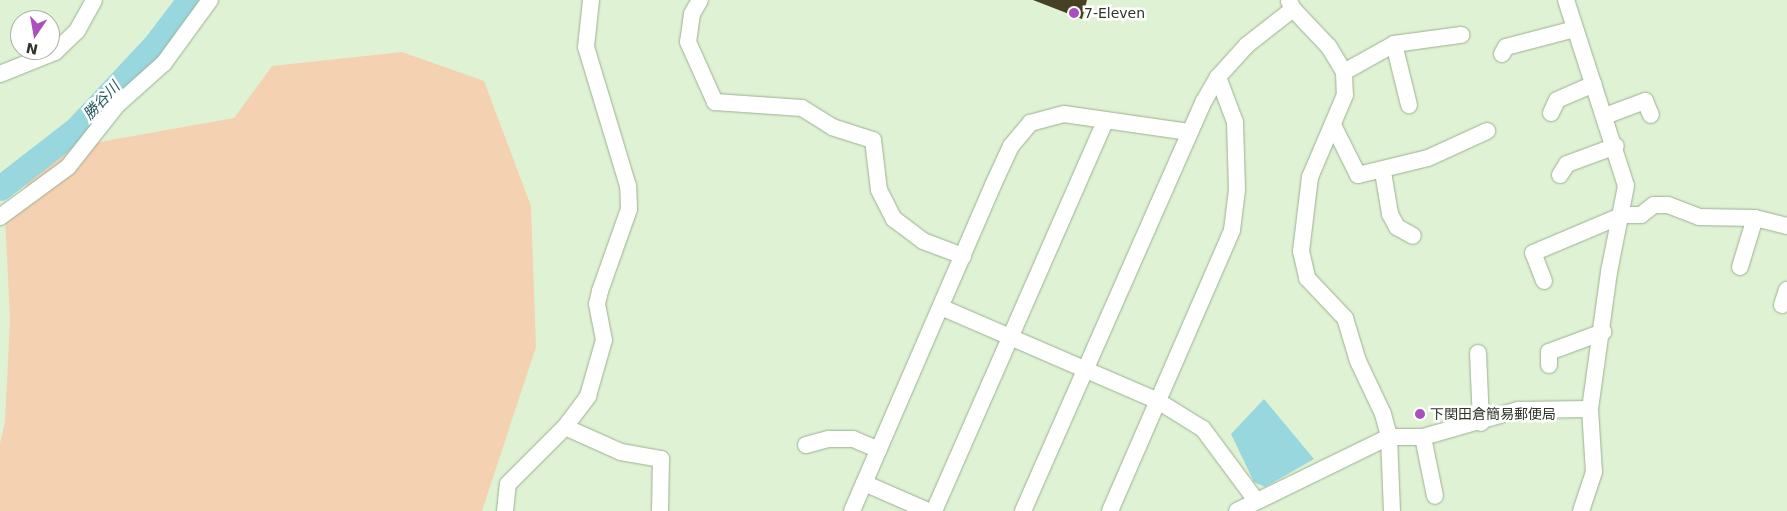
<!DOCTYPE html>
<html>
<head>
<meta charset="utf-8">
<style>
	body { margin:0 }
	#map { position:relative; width:1787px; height:511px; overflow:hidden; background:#dff3d4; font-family:"DejaVu Sans","Noto Sans JP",sans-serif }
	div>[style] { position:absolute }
	.green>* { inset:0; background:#f4d1b1 }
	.water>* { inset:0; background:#98d7dd }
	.river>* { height:25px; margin:-12.5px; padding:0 12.5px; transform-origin:12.5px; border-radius:12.5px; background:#98d7dd }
	.building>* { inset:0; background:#464123 }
	.roads { filter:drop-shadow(0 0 1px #9daf93) drop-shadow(0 0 1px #9daf93) }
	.minor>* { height:16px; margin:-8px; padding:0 8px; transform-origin:8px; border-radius:8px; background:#fff }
	.dots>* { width:14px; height:14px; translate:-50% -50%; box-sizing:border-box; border:2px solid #fff; border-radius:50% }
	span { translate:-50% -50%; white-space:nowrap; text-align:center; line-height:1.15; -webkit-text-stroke:5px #fff; paint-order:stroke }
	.poi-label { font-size:14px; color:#2d3428 }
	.left { translate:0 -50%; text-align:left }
	.water-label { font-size:15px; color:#22575c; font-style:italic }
	.north { position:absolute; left:10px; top:10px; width:50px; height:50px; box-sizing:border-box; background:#fff; border:1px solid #abaea9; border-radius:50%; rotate:192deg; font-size:14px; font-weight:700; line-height:20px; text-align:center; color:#2d3428 }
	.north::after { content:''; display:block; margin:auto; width:18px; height:22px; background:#a950bd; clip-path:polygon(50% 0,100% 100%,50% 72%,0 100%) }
</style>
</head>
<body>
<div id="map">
	<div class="green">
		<div style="clip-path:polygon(402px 52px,484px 81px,531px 206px,536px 347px,482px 511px,0 511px,0 443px,5px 422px,10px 319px,5px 217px,49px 151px,234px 118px,272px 66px)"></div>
	</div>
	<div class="water">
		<div style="clip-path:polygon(1264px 399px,1314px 459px,1265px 487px,1254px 482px,1231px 434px)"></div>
	</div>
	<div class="river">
		<div style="left:0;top:188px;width:96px;rotate:-37.8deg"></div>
		<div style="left:76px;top:129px;width:114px;rotate:-46.8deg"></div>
		<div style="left:154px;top:46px;width:58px;rotate:-52.7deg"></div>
	</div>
	<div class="building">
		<div style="clip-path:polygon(1033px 0,1087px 0,1082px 19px)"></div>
	</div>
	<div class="roads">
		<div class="minor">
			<div style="left:700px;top:0;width:16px;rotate:120deg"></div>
			<div style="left:692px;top:14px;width:28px;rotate:98deg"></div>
			<div style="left:688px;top:42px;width:66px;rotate:65.8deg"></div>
			<div style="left:715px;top:102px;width:87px;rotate:3.9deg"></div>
			<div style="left:802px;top:108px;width:36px;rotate:32deg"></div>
			<div style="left:832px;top:127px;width:43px;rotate:17.6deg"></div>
			<div style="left:873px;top:140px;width:50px;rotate:83.2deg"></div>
			<div style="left:879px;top:190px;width:33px;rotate:63deg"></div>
			<div style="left:894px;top:219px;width:36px;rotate:37deg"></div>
			<div style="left:923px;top:241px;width:43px;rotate:20.6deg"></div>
			<div style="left:1566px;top:0;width:195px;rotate:72.1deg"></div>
			<div style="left:1626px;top:186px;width:88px;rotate:101.2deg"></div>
			<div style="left:1609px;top:272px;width:138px;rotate:97.9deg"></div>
			<div style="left:1590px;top:409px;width:63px;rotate:86.4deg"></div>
			<div style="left:1594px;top:472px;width:41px;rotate:108.4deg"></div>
			<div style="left:1289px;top:1px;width:9px;rotate:63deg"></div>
			<div style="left:1293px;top:9px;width:52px;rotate:46.5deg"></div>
			<div style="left:1329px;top:47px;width:29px;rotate:59deg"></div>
			<div style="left:1344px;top:72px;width:23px;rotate:88deg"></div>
			<div style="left:1345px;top:95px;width:89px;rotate:113.1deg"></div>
			<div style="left:1310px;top:177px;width:75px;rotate:96.9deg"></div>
			<div style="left:1301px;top:251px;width:28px;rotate:77deg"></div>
			<div style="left:1307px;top:278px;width:55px;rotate:46.5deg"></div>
			<div style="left:1345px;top:318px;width:45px;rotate:73.2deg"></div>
			<div style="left:1358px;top:361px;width:59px;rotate:64.7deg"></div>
			<div style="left:1383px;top:414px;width:24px;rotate:75deg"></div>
			<div style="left:1389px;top:437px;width:74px;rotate:87.7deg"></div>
			<div style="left:1394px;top:44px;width:63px;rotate:76.2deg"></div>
			<div style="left:1502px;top:54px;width:8px;rotate:-60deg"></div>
			<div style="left:1506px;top:47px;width:71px;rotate:-14.6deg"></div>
			<div style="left:1344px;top:72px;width:57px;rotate:-29.2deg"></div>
			<div style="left:1394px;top:44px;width:68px;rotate:-7.7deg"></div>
			<div style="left:0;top:74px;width:59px;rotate:-21.8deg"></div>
			<div style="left:55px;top:52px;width:30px;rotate:-44deg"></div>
			<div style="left:77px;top:31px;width:35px;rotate:-61deg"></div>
			<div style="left:1551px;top:113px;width:14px;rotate:-65deg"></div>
			<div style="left:1557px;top:100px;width:40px;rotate:-23.4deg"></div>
			<div style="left:1605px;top:116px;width:43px;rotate:-20.6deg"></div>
			<div style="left:1645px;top:101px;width:15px;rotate:67deg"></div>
			<div style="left:1333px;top:125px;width:56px;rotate:63.4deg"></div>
			<div style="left:1358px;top:175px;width:72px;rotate:-13.7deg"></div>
			<div style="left:1428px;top:158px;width:65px;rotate:-24.6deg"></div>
			<div style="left:1383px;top:172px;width:43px;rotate:80.5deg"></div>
			<div style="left:1390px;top:214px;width:15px;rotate:62deg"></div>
			<div style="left:1397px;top:227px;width:18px;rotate:29deg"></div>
			<div style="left:1560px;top:175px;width:13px;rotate:-58deg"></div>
			<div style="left:1567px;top:164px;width:52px;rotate:-20.2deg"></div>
			<div style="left:0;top:217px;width:84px;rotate:-36.3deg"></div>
			<div style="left:68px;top:167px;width:79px;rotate:-51.7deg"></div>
			<div style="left:117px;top:105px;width:63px;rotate:-41.8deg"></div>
			<div style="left:164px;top:63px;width:78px;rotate:-53.9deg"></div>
			<div style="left:1740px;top:267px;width:51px;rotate:-73deg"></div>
			<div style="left:1755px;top:218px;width:33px;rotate:14deg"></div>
			<div style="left:1544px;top:281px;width:30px;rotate:-111deg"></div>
			<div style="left:1533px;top:253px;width:98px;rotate:-22.9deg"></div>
			<div style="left:1623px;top:215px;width:18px"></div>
			<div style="left:1641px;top:215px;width:16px;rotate:-38deg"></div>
			<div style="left:1654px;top:205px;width:14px"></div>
			<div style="left:1668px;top:205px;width:33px;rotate:21deg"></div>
			<div style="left:1699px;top:217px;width:56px;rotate:1deg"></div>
			<div style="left:1782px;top:305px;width:16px;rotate:-72deg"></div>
			<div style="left:943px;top:308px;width:234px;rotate:23.4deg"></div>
			<div style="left:1158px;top:401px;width:53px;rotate:31.9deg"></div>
			<div style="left:1203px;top:429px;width:87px;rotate:53.4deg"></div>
			<div style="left:1478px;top:353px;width:70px;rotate:87.5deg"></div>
			<div style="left:1549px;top:365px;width:13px;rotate:-90deg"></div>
			<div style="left:1549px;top:352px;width:58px;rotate:-20.3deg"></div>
			<div style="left:565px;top:427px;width:61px;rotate:24.1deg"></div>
			<div style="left:621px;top:452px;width:41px;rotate:9.9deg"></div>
			<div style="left:661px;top:459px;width:52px;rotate:91.1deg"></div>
			<div style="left:1423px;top:437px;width:60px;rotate:78.5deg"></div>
			<div style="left:806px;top:445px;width:24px;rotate:-15deg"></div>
			<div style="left:829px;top:439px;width:24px"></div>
			<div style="left:853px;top:439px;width:28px;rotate:23deg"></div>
			<div style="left:864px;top:483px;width:70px;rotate:23.6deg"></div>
			<div style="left:505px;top:511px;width:27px;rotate:-84deg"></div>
			<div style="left:508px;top:484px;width:81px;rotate:-45deg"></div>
			<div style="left:565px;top:427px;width:39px;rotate:-53deg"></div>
			<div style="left:588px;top:396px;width:58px;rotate:-74.1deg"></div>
			<div style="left:604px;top:340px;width:37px;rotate:-101deg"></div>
			<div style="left:597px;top:304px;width:13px;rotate:-77deg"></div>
			<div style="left:600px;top:291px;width:87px;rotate:-70.5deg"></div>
			<div style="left:629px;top:209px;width:23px;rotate:-92deg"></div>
			<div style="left:628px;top:186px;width:145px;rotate:-106.8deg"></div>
			<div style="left:586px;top:47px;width:47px;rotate:-83.9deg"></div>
			<div style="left:852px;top:511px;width:355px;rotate:-66.6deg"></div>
			<div style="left:993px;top:185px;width:43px;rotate:-65.2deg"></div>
			<div style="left:1011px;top:146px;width:30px;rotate:-50deg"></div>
			<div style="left:1030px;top:123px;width:35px;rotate:-15deg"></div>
			<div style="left:1064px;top:114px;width:126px;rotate:8.2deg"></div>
			<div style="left:934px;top:511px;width:426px;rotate:-66.3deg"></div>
			<div style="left:1023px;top:511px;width:448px;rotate:-66.2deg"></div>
			<div style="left:1204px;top:101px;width:28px;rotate:-60deg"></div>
			<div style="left:1218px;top:77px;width:43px;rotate:-47.8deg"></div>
			<div style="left:1247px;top:45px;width:58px;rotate:-38deg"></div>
			<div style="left:1110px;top:511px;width:306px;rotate:-66.5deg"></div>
			<div style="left:1232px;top:230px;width:40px;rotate:-82.9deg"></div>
			<div style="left:1237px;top:190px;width:68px;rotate:-91.7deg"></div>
			<div style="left:1235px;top:122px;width:48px;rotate:-110.7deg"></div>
			<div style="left:1237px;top:511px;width:169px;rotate:-26deg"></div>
			<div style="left:1389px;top:437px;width:34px"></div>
			<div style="left:1423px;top:437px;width:99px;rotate:-15.9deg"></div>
			<div style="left:1518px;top:410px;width:72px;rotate:-0.8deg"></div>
		</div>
	</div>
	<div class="dots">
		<div style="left:1074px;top:13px;background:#a950bd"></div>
		<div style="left:1420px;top:414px;background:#a950bd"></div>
	</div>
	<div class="poi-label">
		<span class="left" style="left:1084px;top:13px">7-Eleven</span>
		<span class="left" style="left:1430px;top:414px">下関田倉簡易郵便局</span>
	</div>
	<div class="water-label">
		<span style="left:102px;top:101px;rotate:-47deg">勝谷川</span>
	</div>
	<div class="north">N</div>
</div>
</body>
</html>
